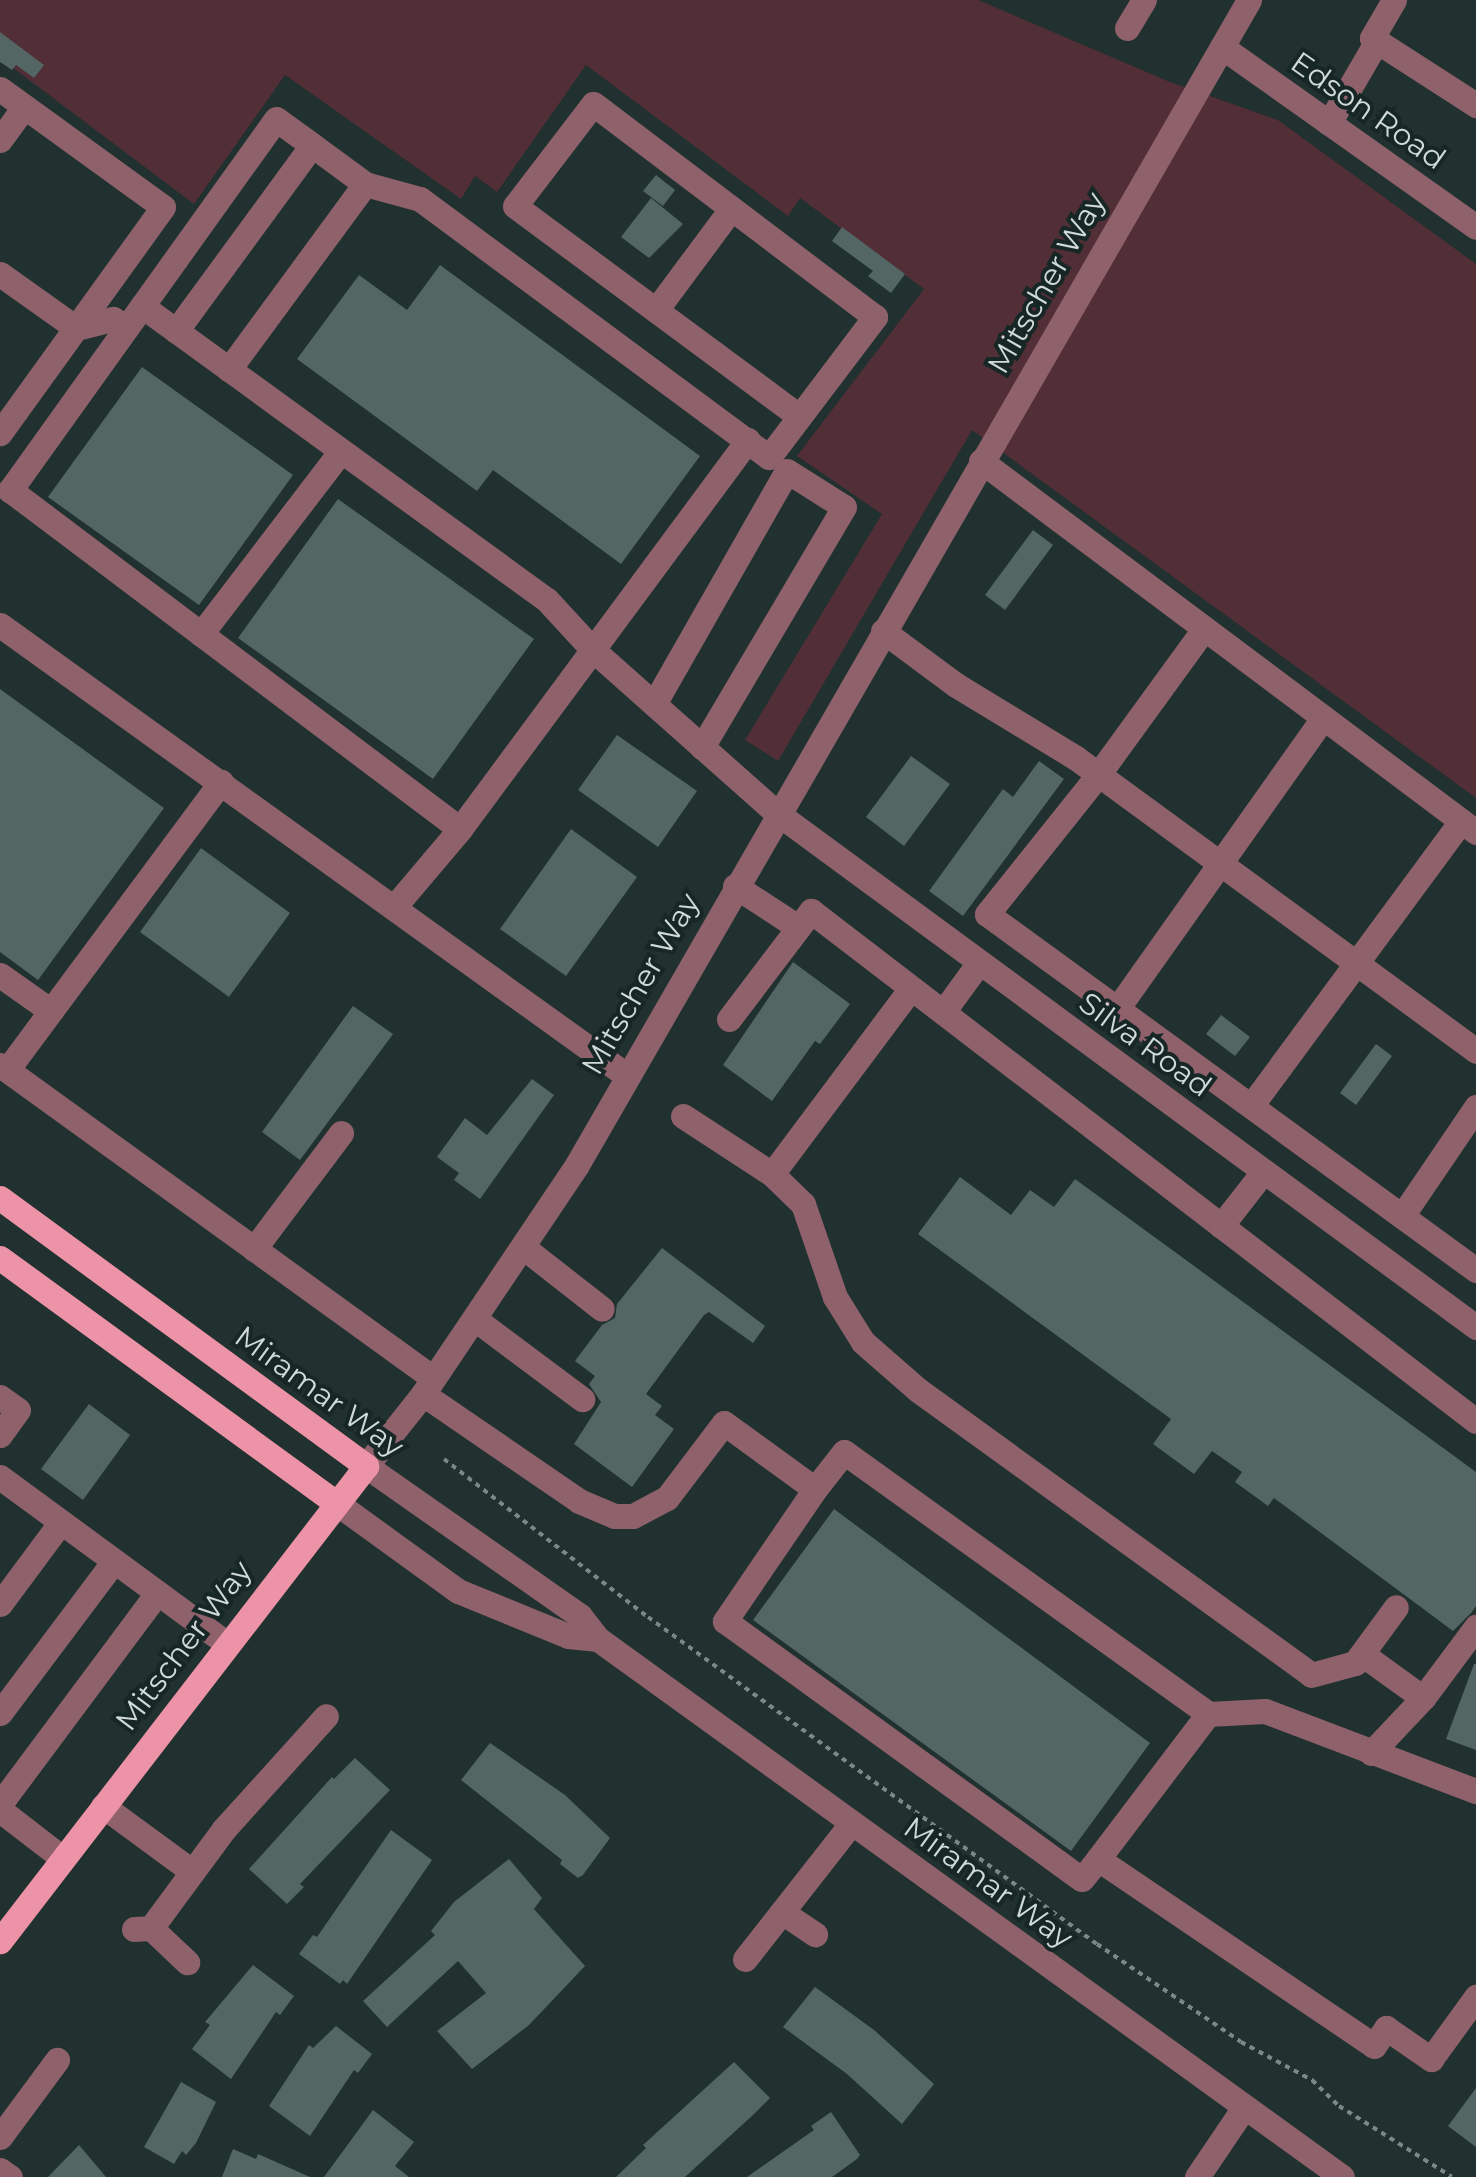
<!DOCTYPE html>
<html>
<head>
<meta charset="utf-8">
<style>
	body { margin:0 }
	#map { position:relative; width:1476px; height:2177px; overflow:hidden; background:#20312f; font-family:Montserrat,sans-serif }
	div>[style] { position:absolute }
	.green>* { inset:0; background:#522e36 }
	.building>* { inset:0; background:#536663 }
	.path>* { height:4px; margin-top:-2px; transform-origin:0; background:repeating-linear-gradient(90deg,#7a8886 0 5px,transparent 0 10px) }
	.minor>* { height:25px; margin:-12.5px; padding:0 12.5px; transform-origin:12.5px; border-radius:12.5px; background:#8e616b }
	.major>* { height:25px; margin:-12.5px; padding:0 12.5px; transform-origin:12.5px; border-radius:12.5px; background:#ed93a7 }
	span { translate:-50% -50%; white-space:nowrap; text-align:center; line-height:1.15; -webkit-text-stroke:8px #162725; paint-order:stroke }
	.street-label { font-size:30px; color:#d0dad8 }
</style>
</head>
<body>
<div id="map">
	<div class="green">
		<div style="clip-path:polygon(0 0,978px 0,1170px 82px,1278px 120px,1476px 264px,1476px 798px,972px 430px,778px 761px,745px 740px,882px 514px,797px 456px,924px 289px,800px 198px,788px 216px,586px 65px,497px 192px,475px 176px,461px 199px,285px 75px,194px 204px,0 58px)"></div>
	</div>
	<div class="building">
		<div style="clip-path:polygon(0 32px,44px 65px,34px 78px,16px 65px,12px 70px,0 62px)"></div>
		<div style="clip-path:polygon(656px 175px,675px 190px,663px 206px,643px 191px)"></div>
		<div style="clip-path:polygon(651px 198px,683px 224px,649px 258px,621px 237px)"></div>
		<div style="clip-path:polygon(842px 227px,905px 274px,891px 293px,868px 276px,873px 271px,832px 241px)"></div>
		<div style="clip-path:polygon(440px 265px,700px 456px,621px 564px,493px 470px,477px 491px,297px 359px,359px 275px,407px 310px)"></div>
		<div style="clip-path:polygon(142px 367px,293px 475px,199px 605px,48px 497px)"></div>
		<div style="clip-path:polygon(338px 499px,534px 639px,433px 779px,238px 638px)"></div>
		<div style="clip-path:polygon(1033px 530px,1053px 545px,1005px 610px,985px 595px)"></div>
		<div style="clip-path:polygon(0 689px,164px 808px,38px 980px,0 952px)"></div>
		<div style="clip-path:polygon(617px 735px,697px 791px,658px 847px,578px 790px)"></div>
		<div style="clip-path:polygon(911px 756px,950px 784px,904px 846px,866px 817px)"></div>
		<div style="clip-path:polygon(1039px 761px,1064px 779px,963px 916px,929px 891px,1003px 789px,1013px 797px)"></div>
		<div style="clip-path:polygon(571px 829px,637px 877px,566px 976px,500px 929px)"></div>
		<div style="clip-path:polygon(201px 848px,290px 913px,229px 997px,140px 932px)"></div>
		<div style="clip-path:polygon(793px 962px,850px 1004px,820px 1044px,815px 1041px,772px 1101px,723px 1065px)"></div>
		<div style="clip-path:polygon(353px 1006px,393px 1034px,300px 1160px,262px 1132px)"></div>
		<div style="clip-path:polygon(1221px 1015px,1250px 1037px,1235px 1056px,1206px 1034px)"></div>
		<div style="clip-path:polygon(1376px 1044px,1392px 1056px,1356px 1105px,1340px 1093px)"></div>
		<div style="clip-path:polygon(532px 1079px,554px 1095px,480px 1199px,454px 1180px,459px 1173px,437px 1157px,465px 1118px,487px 1135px)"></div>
		<div style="clip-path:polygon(960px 1177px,1011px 1215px,1030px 1190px,1054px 1207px,1075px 1179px,1476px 1472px,1476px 1606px,1472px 1612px,1453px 1631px,1274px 1498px,1268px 1506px,1235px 1482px,1242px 1472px,1212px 1451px,1194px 1474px,1153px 1444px,1171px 1419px,918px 1234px)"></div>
		<div style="clip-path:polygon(662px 1248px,765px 1326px,753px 1343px,709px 1312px,704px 1315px,646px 1394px,662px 1406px,655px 1415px,674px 1429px,632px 1487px,574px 1444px,601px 1402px,589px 1384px,595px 1376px,575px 1361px,602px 1325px,615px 1318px,617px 1304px)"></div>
		<div style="clip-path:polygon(89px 1404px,130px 1435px,83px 1500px,41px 1469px)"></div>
		<div style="clip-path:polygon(834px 1509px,1150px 1743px,1071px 1851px,753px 1620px)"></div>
		<div style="clip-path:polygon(1474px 1664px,1476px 1664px,1476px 1750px,1446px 1739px)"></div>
		<div style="clip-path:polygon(490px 1743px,565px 1795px,610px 1838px,583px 1875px,578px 1878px,560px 1864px,562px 1860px,461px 1780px)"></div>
		<div style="clip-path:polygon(355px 1758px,390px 1790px,300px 1884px,304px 1887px,287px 1904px,249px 1869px,332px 1777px,334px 1779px)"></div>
		<div style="clip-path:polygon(391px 1830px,432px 1860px,347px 1984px,343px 1980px,340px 1984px,299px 1954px,313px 1935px,317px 1937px)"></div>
		<div style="clip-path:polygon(509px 1859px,542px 1898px,534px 1909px,585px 1966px,529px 2025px,472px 2069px,437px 2031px,486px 1993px,458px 1961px,387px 2027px,363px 2001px,435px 1935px,431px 1931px,454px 1902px)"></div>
		<div style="clip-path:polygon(253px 1965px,294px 1996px,280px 2015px,276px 2012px,231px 2079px,192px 2049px,210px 2025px,205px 2022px)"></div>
		<div style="clip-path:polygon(815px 1987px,874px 2030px,934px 2084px,902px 2124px,847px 2074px,783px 2027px)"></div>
		<div style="clip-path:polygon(336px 2026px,372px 2054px,358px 2073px,354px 2070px,310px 2136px,269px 2106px,309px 2045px,313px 2048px)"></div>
		<div style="clip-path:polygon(734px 2062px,770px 2098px,753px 2115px,685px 2177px,616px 2177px,646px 2148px,643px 2145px)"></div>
		<div style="clip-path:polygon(181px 2082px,216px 2102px,196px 2143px,186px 2155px,182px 2151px,174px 2164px,144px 2147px)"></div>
		<div style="clip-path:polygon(1476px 2088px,1476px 2147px,1448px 2126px)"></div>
		<div style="clip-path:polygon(373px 2110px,414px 2142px,395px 2166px,409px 2177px,324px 2177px)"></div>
		<div style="clip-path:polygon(831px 2112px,860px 2155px,857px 2159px,832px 2177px,747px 2177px,814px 2130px,811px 2126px)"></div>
		<div style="clip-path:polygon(79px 2145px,106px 2177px,48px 2177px)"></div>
		<div style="clip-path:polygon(233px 2149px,256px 2159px,258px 2154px,310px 2177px,222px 2177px)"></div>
	</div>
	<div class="path">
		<div style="left:444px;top:1459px;width:258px;rotate:37.8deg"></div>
		<div style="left:648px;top:1617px;width:555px;rotate:36.07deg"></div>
		<div style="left:1097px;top:1944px;width:174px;rotate:34.2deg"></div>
		<div style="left:1241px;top:2042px;width:81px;rotate:28.2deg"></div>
		<div style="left:1312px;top:2080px;width:37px;rotate:44deg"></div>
		<div style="left:1339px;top:2106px;width:133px;rotate:32.1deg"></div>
	</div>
	<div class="minor">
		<div style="left:1249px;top:0;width:1345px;rotate:119.98deg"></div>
		<div style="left:577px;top:1165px;width:276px;rotate:123.9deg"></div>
		<div style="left:423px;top:1394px;width:92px;rotate:128.4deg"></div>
		<div style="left:366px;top:1466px;width:261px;rotate:35deg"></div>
		<div style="left:580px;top:1616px;width:29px;rotate:52deg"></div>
		<div style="left:598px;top:1639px;width:918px;rotate:35.87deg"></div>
		<div style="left:1394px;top:0;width:44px;rotate:120.1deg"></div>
		<div style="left:1372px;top:38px;width:124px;rotate:32.8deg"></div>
		<div style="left:1127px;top:28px;width:33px;rotate:-59deg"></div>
		<div style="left:1222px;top:47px;width:311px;rotate:35.3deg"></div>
		<div style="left:0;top:89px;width:201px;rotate:35.9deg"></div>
		<div style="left:163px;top:207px;width:279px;rotate:125.8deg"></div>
		<div style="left:1329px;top:123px;width:95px;rotate:-59.7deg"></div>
		<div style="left:0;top:140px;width:41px;rotate:-54deg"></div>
		<div style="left:312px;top:145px;width:44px;rotate:-144.2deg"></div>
		<div style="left:276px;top:119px;width:457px;rotate:125.6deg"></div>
		<div style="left:10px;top:490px;width:563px;rotate:36.99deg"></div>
		<div style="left:365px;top:184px;width:57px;rotate:15.3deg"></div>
		<div style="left:420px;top:199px;width:434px;rotate:36.5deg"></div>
		<div style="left:769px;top:457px;width:176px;rotate:-52.9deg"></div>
		<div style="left:875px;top:317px;width:353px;rotate:-142.9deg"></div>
		<div style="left:593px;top:104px;width:128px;rotate:127.4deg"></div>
		<div style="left:515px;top:206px;width:353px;rotate:36.5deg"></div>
		<div style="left:0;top:274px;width:93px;rotate:35.4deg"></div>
		<div style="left:76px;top:328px;width:38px;rotate:-14deg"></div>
		<div style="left:113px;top:319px;width:16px;rotate:30deg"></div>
		<div style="left:142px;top:306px;width:500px;rotate:35.98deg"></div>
		<div style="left:547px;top:600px;width:67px;rotate:47.4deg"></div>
		<div style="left:592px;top:649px;width:247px;rotate:41.6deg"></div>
		<div style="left:777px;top:813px;width:868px;rotate:36.33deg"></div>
		<div style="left:656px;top:310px;width:126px;rotate:-53.4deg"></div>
		<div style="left:176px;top:331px;width:230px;rotate:-53.8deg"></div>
		<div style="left:312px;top:145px;width:66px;rotate:36.3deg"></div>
		<div style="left:365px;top:184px;width:230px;rotate:126.3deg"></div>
		<div style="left:981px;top:461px;width:619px;rotate:36.85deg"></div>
		<div style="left:0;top:625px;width:771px;rotate:35.71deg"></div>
		<div style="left:1204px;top:629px;width:180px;rotate:126deg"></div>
		<div style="left:1098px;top:775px;width:178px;rotate:128.6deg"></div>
		<div style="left:987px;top:914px;width:605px;rotate:36.06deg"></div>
		<div style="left:883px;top:631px;width:91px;rotate:36.5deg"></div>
		<div style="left:956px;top:685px;width:140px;rotate:31.3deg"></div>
		<div style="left:1076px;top:758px;width:496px;rotate:36.2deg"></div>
		<div style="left:201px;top:634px;width:230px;rotate:-52.6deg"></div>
		<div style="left:654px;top:704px;width:268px;rotate:-60.3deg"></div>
		<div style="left:787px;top:471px;width:67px;rotate:32.3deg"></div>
		<div style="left:844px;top:507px;width:279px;rotate:120.6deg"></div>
		<div style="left:735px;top:886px;width:75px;rotate:33.1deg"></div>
		<div style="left:395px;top:906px;width:101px;rotate:-49.8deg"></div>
		<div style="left:460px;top:829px;width:484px;rotate:-53.5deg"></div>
		<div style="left:0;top:975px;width:62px;rotate:35.2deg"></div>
		<div style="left:1117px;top:1009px;width:357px;rotate:-54.7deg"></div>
		<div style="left:943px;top:1012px;width:59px;rotate:-53.9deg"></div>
		<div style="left:729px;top:1019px;width:136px;rotate:-52.8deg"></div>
		<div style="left:811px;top:911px;width:838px;rotate:37.49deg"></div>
		<div style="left:0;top:1065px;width:534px;rotate:35.86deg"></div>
		<div style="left:7px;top:1070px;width:359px;rotate:-53.4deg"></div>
		<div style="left:1251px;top:1106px;width:354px;rotate:-53.6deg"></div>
		<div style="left:683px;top:1116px;width:106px;rotate:33.1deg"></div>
		<div style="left:772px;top:1174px;width:43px;rotate:44.1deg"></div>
		<div style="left:803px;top:1204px;width:98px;rotate:71deg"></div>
		<div style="left:835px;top:1297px;width:53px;rotate:58.1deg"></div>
		<div style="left:863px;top:1342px;width:73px;rotate:41.1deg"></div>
		<div style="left:918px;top:1390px;width:485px;rotate:35.9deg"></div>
		<div style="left:1311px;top:1675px;width:46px;rotate:-15.3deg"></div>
		<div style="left:1355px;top:1663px;width:69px;rotate:-53.8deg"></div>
		<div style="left:772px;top:1174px;width:232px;rotate:-53.2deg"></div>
		<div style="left:1402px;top:1216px;width:132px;rotate:-55.8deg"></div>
		<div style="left:1221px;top:1226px;width:68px;rotate:-52.1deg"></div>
		<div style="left:523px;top:1247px;width:100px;rotate:38.1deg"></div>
		<div style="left:254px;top:1249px;width:145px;rotate:-53.1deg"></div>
		<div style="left:475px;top:1319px;width:134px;rotate:36.8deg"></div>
		<div style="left:423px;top:1394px;width:189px;rotate:34.4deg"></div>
		<div style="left:579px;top:1501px;width:38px;rotate:23deg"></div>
		<div style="left:614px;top:1516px;width:19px"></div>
		<div style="left:633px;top:1516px;width:38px;rotate:-28deg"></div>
		<div style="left:667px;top:1498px;width:94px;rotate:-52.8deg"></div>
		<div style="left:724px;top:1423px;width:112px;rotate:36deg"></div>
		<div style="left:815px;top:1489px;width:47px;rotate:-51.9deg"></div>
		<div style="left:844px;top:1452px;width:448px;rotate:35.7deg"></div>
		<div style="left:0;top:1397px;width:22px;rotate:36deg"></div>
		<div style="left:18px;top:1410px;width:31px;rotate:126deg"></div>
		<div style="left:0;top:1477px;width:280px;rotate:36.3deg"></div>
		<div style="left:815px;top:1489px;width:160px;rotate:124.3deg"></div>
		<div style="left:725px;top:1621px;width:440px;rotate:35.9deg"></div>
		<div style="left:1082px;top:1879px;width:26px;rotate:-51deg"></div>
		<div style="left:335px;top:1502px;width:152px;rotate:35.9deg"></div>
		<div style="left:458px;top:1591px;width:119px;rotate:22.2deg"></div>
		<div style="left:568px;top:1636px;width:30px;rotate:6deg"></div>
		<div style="left:0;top:1604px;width:102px;rotate:-53.4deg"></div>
		<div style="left:1362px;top:1654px;width:75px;rotate:35.8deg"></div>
		<div style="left:0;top:1713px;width:190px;rotate:-53.1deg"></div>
		<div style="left:1208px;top:1714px;width:182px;rotate:127.2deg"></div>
		<div style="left:1098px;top:1859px;width:333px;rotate:34.1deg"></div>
		<div style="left:1374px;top:2046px;width:22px;rotate:-56deg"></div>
		<div style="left:1386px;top:2028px;width:55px;rotate:34.6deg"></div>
		<div style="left:1431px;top:2059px;width:77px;rotate:-54deg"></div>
		<div style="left:1208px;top:1714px;width:57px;rotate:-3deg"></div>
		<div style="left:1265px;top:1711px;width:226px;rotate:20.8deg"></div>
		<div style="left:1371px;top:1753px;width:76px;rotate:-46.6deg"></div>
		<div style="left:1423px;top:1698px;width:89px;rotate:-53.3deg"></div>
		<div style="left:0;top:1804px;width:263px;rotate:-53.3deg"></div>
		<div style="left:103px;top:1806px;width:108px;rotate:36.3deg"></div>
		<div style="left:0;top:1810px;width:78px;rotate:37.7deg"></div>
		<div style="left:782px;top:1912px;width:40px;rotate:34deg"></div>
		<div style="left:151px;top:1928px;width:123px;rotate:-53.6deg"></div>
		<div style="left:224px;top:1829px;width:152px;rotate:-47.9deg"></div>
		<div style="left:134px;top:1929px;width:17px;rotate:-3deg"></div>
		<div style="left:151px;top:1928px;width:50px;rotate:43.4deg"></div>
		<div style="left:745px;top:1959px;width:172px;rotate:-51.9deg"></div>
		<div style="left:0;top:2137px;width:96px;rotate:-53.5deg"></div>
		<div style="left:0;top:2170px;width:12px;rotate:35deg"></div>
		<div style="left:1197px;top:2177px;width:82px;rotate:-55.9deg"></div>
	</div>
	<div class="major">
		<div style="left:0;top:1198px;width:454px;rotate:36.2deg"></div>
		<div style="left:366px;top:1466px;width:600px;rotate:127.62deg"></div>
		<div style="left:0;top:1258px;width:414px;rotate:36.1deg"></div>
	</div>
	<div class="street-label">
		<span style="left:1368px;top:111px;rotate:35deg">Edson Road</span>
		<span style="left:1047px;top:283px;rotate:-60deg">Mitscher Way</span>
		<span style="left:641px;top:984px;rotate:-60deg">Mitscher Way</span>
		<span style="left:1145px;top:1045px;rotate:36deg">Silva Road</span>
		<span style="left:319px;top:1392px;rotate:36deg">Miramar Way</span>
		<span style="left:184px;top:1646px;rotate:-53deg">Mitscher Way</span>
		<span style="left:988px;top:1883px;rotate:36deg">Miramar Way</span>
	</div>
</div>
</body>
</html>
